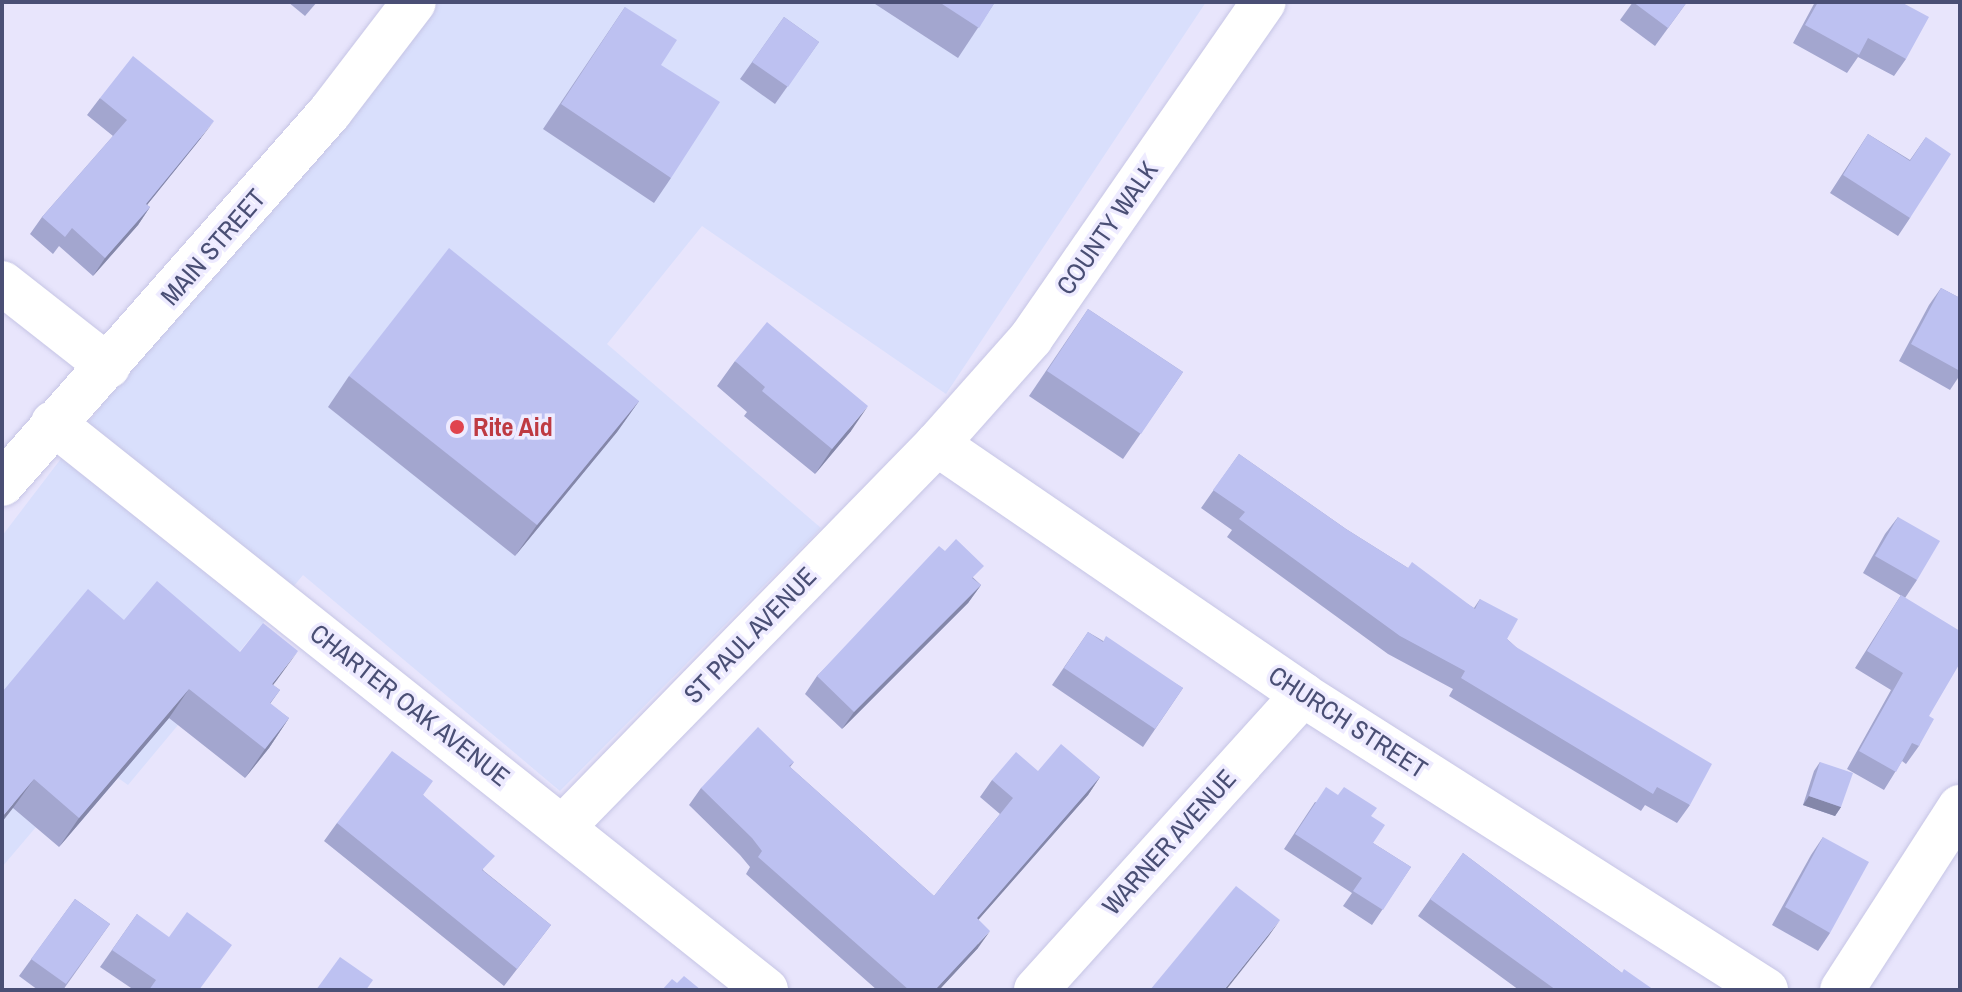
<!DOCTYPE html>
<html>
<head>
<meta charset="utf-8">
<style>
	body { margin:0 }
	#map { position:relative; width:1962px; height:992px; overflow:hidden; background:#e8e5fc; font-family:"Archivo Narrow",sans-serif }
	div>[style] { position:absolute }
	.commercial>* { inset:0; background:#d9dffc }
	.roads { filter:drop-shadow(0 0 2px #c6c5e5) drop-shadow(0 0 2px #c6c5e5) }
	.street>* { height:44px; margin:-22px; padding:0 22px; transform-origin:22px; border-radius:22px; background:#fff }
	.secondary>* { height:44px; margin:-22px; padding:0 22px; transform-origin:22px; border-radius:22px; background:#fff }
	.wall>* { inset:0; background:#a3a6cf }
	.shaded-wall>* { inset:0; background:#8487a9 }
	.building>* { inset:0; background:#bdc1f1 }
	.dots>* { width:22px; height:22px; translate:-50% -50%; box-sizing:border-box; border:4px solid #eeebff; border-radius:50% }
	span { translate:-50% -50%; white-space:nowrap; text-align:center; line-height:1.15; -webkit-text-stroke:7px #eeebff; paint-order:stroke }
	.street-label { font-size:26px; color:#4a4f75 }
	.health-label { font-size:26px; color:#be3a42; font-weight:700 }
	.left { translate:0 -50%; text-align:left }
	.frame { position:absolute; inset:0; border:4px solid #4a4f75; pointer-events:none }
</style>
</head>
<body>
<div id="map">
	<div class="commercial">
		<div style="clip-path:polygon(409px 2px,1206px 2px,946px 394px,702px 226px,607px 344px,821px 528px,560px 791px,303px 575px,128px 785px,93px 760px,2px 867px,2px 536px)"></div>
	</div>
	<div class="roads">
		<div class="street">
			<div style="left:2px;top:283px;width:135px;rotate:38.1deg"></div>
			<div style="left:937px;top:444px;width:444px;rotate:34.4deg"></div>
			<div style="left:1303px;top:695px;width:549px;rotate:32.5deg"></div>
			<div style="left:564px;top:826px;width:534px;rotate:-45.68deg"></div>
			<div style="left:937px;top:444px;width:142px;rotate:-48.4deg"></div>
			<div style="left:1031px;top:338px;width:409px;rotate:-55.3deg"></div>
			<div style="left:1036px;top:990px;width:398px;rotate:-47.9deg"></div>
			<div style="left:1842px;top:990px;width:218px;rotate:-57.2deg"></div>
		</div>
		<div class="secondary">
			<div style="left:53px;top:423px;width:911px;rotate:38.49deg"></div>
			<div style="left:2px;top:484px;width:496px;rotate:-48.6deg"></div>
			<div style="left:330px;top:112px;width:138px;rotate:-52.6deg"></div>
		</div>
	</div>
	<div class="wall">
		<div style="clip-path:polygon(288px 2px,317px 2px,305px 16px)"></div>
		<div style="clip-path:polygon(872px 2px,995px 2px,958px 58px)"></div>
		<div style="clip-path:polygon(1633px 2px,1687px 2px,1655px 46px,1620px 20px)"></div>
		<div style="clip-path:polygon(1815px 2px,1901px 2px,1906px 59px,1894px 76px,1858px 57px,1847px 73px,1793px 43px)"></div>
		<div style="clip-path:polygon(625px 7px,671px 178px,654px 203px,543px 129px)"></div>
		<div style="clip-path:polygon(784px 17px,819px 42px,775px 104px,740px 79px)"></div>
		<div style="clip-path:polygon(100px 98px,201px 138px,147px 205px,150px 207px,138px 225px,93px 276px,59px 246px,53px 254px,30px 234px,42px 217px,113px 136px,87px 115px)"></div>
		<div style="clip-path:polygon(1868px 134px,1910px 160px,1926px 137px,1910px 218px,1898px 236px,1830px 193px)"></div>
		<div style="clip-path:polygon(1941px 288px,1960px 298px,1960px 375px,1950px 390px,1899px 361px,1929px 305px)"></div>
		<div style="clip-path:polygon(1088px 309px,1183px 372px,1123px 459px,1029px 396px)"></div>
		<div style="clip-path:polygon(735px 361px,851px 431px,815px 474px,744px 416px,747px 412px,717px 386px)"></div>
		<div style="clip-path:polygon(349px 376px,639px 401px,617px 432px,515px 556px,328px 407px)"></div>
		<div style="clip-path:polygon(1239px 454px,1346px 529px,1408px 568px,1474px 608px,1480px 599px,1507px 639px,1690px 805px,1677px 823px,1645px 805px,1641px 811px,1449px 696px,1453px 689px,1388px 654px,1227px 537px,1232px 530px,1201px 508px)"></div>
		<div style="clip-path:polygon(1898px 517px,1917px 580px,1905px 598px,1863px 573px,1885px 534px)"></div>
		<div style="clip-path:polygon(945px 551px,981px 585px,968px 603px,842px 729px,805px 694px,817px 676px)"></div>
		<div style="clip-path:polygon(1901px 595px,1929px 716px,1919px 746px,1906px 764px,1902px 761px,1884px 790px,1847px 769px,1891px 690px,1855px 668px)"></div>
		<div style="clip-path:polygon(124px 620px,273px 685px,280px 690px,270px 704px,289px 718px,269px 748px,245px 778px,169px 718px,59px 847px,13px 808px,3px 691px)"></div>
		<div style="clip-path:polygon(1088px 632px,1183px 688px,1143px 747px,1052px 685px)"></div>
		<div style="clip-path:polygon(794px 762px,790px 767px,934px 896px,1000px 814px,980px 797px,992px 780px,1038px 771px,1100px 777px,1088px 795px,978px 920px,978px 948px,939px 990px,877px 990px,746px 874px,750px 867px,740px 855px,689px 805px,701px 788px)"></div>
		<div style="clip-path:polygon(1820px 762px,1841px 807px,1835px 816px,1803px 805px,1814px 771px)"></div>
		<div style="clip-path:polygon(423px 795px,484px 871px,551px 925px,504px 986px,324px 841px,337px 823px)"></div>
		<div style="clip-path:polygon(1315px 802px,1371px 816px,1373px 843px,1411px 867px,1372px 925px,1343px 906px,1352px 893px,1284px 849px)"></div>
		<div style="clip-path:polygon(1823px 837px,1830px 933px,1818px 951px,1772px 925px,1811px 855px)"></div>
		<div style="clip-path:polygon(1463px 853px,1622px 973px,1654px 990px,1519px 990px,1418px 916px)"></div>
		<div style="clip-path:polygon(75px 899px,110px 924px,63px 990px,38px 990px,19px 976px)"></div>
		<div style="clip-path:polygon(137px 914px,199px 990px,134px 990px,100px 967px)"></div>
	</div>
	<div class="shaded-wall">
		<div style="clip-path:polygon(214px 121px,201px 138px,134px 221px,146px 204px)"></div>
		<div style="clip-path:polygon(150px 207px,138px 225px,93px 276px,105px 258px)"></div>
		<div style="clip-path:polygon(639px 401px,617px 432px,515px 556px,537px 525px)"></div>
		<div style="clip-path:polygon(868px 406px,851px 431px,815px 474px,832px 449px)"></div>
		<div style="clip-path:polygon(981px 585px,968px 603px,842px 729px,854px 712px)"></div>
		<div style="clip-path:polygon(298px 651px,277px 680px,251px 713px,272px 684px)"></div>
		<div style="clip-path:polygon(189px 689px,169px 718px,59px 847px,79px 818px)"></div>
		<div style="clip-path:polygon(289px 718px,269px 748px,245px 778px,265px 749px)"></div>
		<div style="clip-path:polygon(1100px 777px,1088px 795px,965px 935px,977px 918px)"></div>
		<div style="clip-path:polygon(34px 779px,13px 808px,2px 822px,2px 817px)"></div>
		<div style="clip-path:polygon(1809px 796px,1841px 807px,1835px 816px,1803px 805px)"></div>
		<div style="clip-path:polygon(1280px 920px,1268px 937px,1226px 990px,1224px 990px)"></div>
		<div style="clip-path:polygon(990px 931px,978px 948px,939px 990px,935px 990px)"></div>
	</div>
	<div class="building">
		<div style="clip-path:polygon(939px 2px,995px 2px,979px 28px)"></div>
		<div style="clip-path:polygon(1633px 2px,1687px 2px,1668px 28px)"></div>
		<div style="clip-path:polygon(1818px 2px,1901px 2px,1929px 17px,1906px 59px,1868px 38px,1859px 55px,1805px 25px)"></div>
		<div style="clip-path:polygon(625px 7px,677px 40px,661px 65px,720px 102px,671px 178px,561px 104px)"></div>
		<div style="clip-path:polygon(784px 17px,819px 42px,788px 87px,752px 62px)"></div>
		<div style="clip-path:polygon(133px 56px,214px 121px,146px 204px,150px 207px,105px 258px,72px 228px,65px 237px,42px 217px,127px 120px,100px 98px)"></div>
		<div style="clip-path:polygon(1868px 134px,1910px 161px,1926px 137px,1951px 154px,1910px 218px,1843px 175px)"></div>
		<div style="clip-path:polygon(449px 248px,639px 401px,537px 525px,349px 376px)"></div>
		<div style="clip-path:polygon(1941px 288px,1960px 298px,1960px 371px,1911px 344px)"></div>
		<div style="clip-path:polygon(1088px 309px,1183px 372px,1141px 434px,1047px 371px)"></div>
		<div style="clip-path:polygon(767px 322px,868px 406px,832px 449px,762px 391px,765px 387px,735px 361px)"></div>
		<div style="clip-path:polygon(1239px 454px,1346px 529px,1408px 568px,1412px 562px,1475px 609px,1480px 599px,1518px 619px,1507px 639px,1516px 647px,1712px 764px,1690px 805px,1657px 787px,1653px 794px,1461px 678px,1465px 671px,1400px 636px,1239px 519px,1245px 512px,1213px 490px)"></div>
		<div style="clip-path:polygon(1898px 517px,1940px 541px,1917px 580px,1875px 556px)"></div>
		<div style="clip-path:polygon(956px 539px,984px 566px,972px 578px,981px 585px,854px 712px,817px 676px,939px 546px,945px 551px)"></div>
		<div style="clip-path:polygon(157px 581px,240px 652px,263px 623px,298px 651px,272px 684px,280px 690px,270px 703px,289px 718px,265px 749px,189px 689px,79px 818px,34px 779px,2px 817px,2px 689px,3px 691px,88px 589px,124px 620px)"></div>
		<div style="clip-path:polygon(1901px 595px,1960px 631px,1960px 663px,1929px 716px,1934px 719px,1919px 746px,1912px 743px,1896px 772px,1859px 751px,1903px 673px,1867px 651px)"></div>
		<div style="clip-path:polygon(1088px 632px,1103px 642px,1106px 636px,1183px 688px,1155px 729px,1064px 668px)"></div>
		<div style="clip-path:polygon(758px 727px,794px 762px,789px 766px,934px 896px,1013px 798px,992px 780px,1016px 752px,1038px 771px,1061px 744px,1100px 777px,977px 918px,990px 931px,935px 990px,909px 990px,758px 857px,762px 851px,752px 838px,701px 788px)"></div>
		<div style="clip-path:polygon(392px 751px,433px 781px,423px 795px,495px 856px,482px 870px,551px 925px,517px 969px,337px 823px)"></div>
		<div style="clip-path:polygon(1820px 762px,1853px 773px,1841px 807px,1809px 796px)"></div>
		<div style="clip-path:polygon(1326px 787px,1338px 795px,1344px 787px,1377px 808px,1371px 816px,1385px 825px,1373px 843px,1411px 867px,1383px 910px,1353px 891px,1362px 878px,1295px 834px)"></div>
		<div style="clip-path:polygon(1823px 837px,1869px 862px,1830px 933px,1785px 907px)"></div>
		<div style="clip-path:polygon(1463px 853px,1622px 973px,1624px 969px,1654px 990px,1556px 990px,1430px 899px)"></div>
		<div style="clip-path:polygon(1236px 886px,1280px 920px,1224px 990px,1150px 990px)"></div>
		<div style="clip-path:polygon(75px 899px,110px 924px,66px 984px,31px 959px)"></div>
		<div style="clip-path:polygon(187px 912px,232px 945px,199px 990px,149px 990px,156px 980px,112px 950px,137px 914px,169px 937px)"></div>
		<div style="clip-path:polygon(340px 957px,373px 980px,366px 990px,316px 990px)"></div>
		<div style="clip-path:polygon(684px 976px,701px 990px,662px 990px,672px 979px,677px 983px)"></div>
	</div>
	<div class="dots">
		<div style="left:457px;top:427px;background:#e0444e"></div>
	</div>
	<div class="street-label">
		<span style="left:1107px;top:228px;rotate:-55deg">COUNTY WALK</span>
		<span style="left:213px;top:247px;rotate:-49deg">MAIN STREET</span>
		<span style="left:750px;top:635px;rotate:-46deg">ST PAUL AVENUE</span>
		<span style="left:410px;top:705px;rotate:38deg">CHARTER OAK AVENUE</span>
		<span style="left:1348px;top:722px;rotate:33deg">CHURCH STREET</span>
		<span style="left:1169px;top:842px;rotate:-48deg">WARNER AVENUE</span>
	</div>
	<div class="health-label">
		<span class="left" style="left:473px;top:427px">Rite Aid</span>
	</div>
	<div class="frame"></div>
</div>
</body>
</html>
